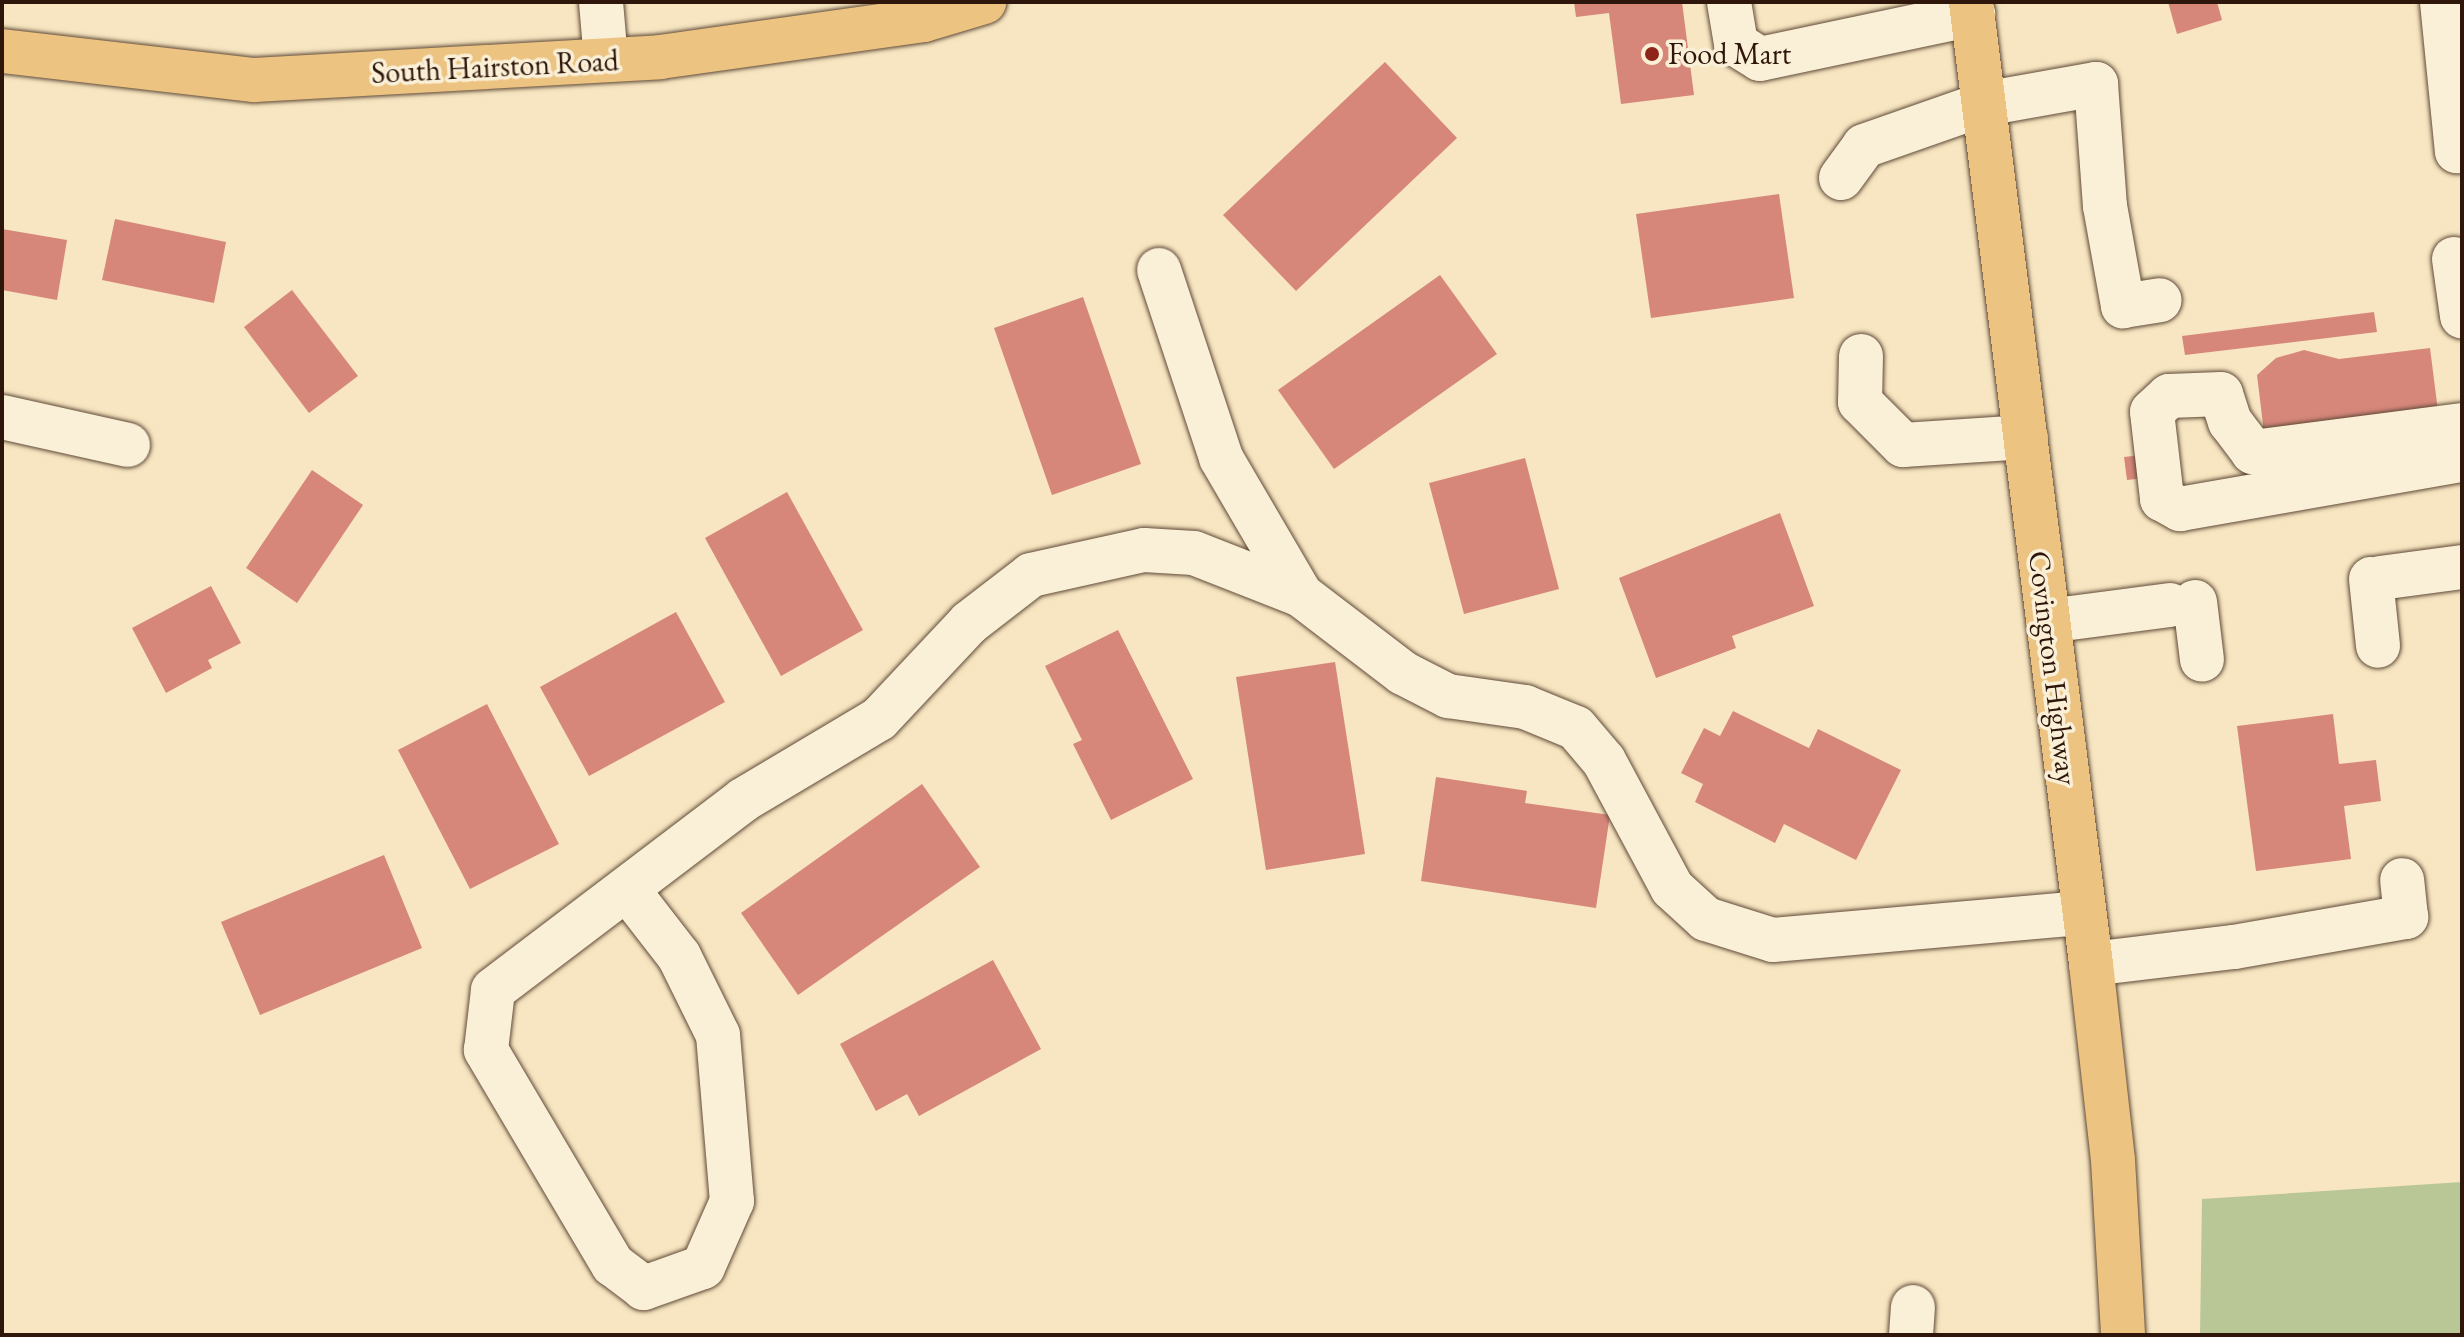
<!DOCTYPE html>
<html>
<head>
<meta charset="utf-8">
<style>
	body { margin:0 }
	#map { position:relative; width:2464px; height:1337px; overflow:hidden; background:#f7e6c1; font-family:"EB Garamond",serif }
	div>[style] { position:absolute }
	.green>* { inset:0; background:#b9c696 }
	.building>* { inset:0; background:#d6877a }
	.roads { filter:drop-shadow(0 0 2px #604a38) drop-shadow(0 0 2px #604a38) }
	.minor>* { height:44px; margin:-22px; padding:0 22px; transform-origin:22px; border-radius:22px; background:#faefd7 }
	.major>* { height:44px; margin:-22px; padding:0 22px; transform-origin:22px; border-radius:22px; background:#ecc380 }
	.dots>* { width:22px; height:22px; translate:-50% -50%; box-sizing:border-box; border:4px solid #faefd7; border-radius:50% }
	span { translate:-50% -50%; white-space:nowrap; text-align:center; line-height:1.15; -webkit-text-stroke:7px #faefd7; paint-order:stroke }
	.poi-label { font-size:30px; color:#2e160a }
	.left { translate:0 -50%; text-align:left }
	.street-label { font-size:30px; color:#2e160a }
	.frame { position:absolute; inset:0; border:4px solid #2e160a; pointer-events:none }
</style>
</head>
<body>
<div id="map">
	<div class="green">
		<div style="clip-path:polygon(2462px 1182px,2462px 1335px,2200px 1335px,2202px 1199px)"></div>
	</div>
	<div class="building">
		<div style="clip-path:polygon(1574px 2px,1682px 2px,1694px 95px,1621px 104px,1609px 13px,1576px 17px)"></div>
		<div style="clip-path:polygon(2168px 2px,2217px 2px,2222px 20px,2177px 34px)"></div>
		<div style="clip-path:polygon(1385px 62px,1457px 138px,1296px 291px,1223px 215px)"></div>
		<div style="clip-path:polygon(1779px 194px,1794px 298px,1651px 318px,1636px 214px)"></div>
		<div style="clip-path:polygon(115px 219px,226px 242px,214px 303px,102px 280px)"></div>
		<div style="clip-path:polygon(2px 229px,67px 240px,57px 300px,2px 290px)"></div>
		<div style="clip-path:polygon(1440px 275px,1497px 354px,1334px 469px,1278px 390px)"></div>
		<div style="clip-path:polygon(292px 290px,358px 376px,309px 413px,244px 327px)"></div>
		<div style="clip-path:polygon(1083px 297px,1141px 464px,1052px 495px,994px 328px)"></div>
		<div style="clip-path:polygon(2374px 312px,2377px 332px,2185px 355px,2182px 336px)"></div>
		<div style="clip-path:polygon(2430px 348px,2438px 411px,2264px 433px,2257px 375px,2276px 358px,2304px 350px,2339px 359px)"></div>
		<div style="clip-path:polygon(2170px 452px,2173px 475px,2127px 480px,2124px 457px)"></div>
		<div style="clip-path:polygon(1525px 458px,1559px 589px,1464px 614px,1429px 483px)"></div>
		<div style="clip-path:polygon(312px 470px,363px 505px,297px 603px,246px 568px)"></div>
		<div style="clip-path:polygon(787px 492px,863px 630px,781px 676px,705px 538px)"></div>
		<div style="clip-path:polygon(1780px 513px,1814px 606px,1732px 636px,1736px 648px,1656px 678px,1619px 578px)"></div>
		<div style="clip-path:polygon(211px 586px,241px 643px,208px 660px,212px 668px,166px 693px,132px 628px)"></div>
		<div style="clip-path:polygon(676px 612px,725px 702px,589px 776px,540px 687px)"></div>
		<div style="clip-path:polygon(1118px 630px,1193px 779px,1111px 820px,1073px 744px,1082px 740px,1045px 666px)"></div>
		<div style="clip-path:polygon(1335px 662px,1365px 854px,1266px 870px,1236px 677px)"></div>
		<div style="clip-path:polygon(487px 704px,559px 844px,470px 889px,398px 750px)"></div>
		<div style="clip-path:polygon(1733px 711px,1809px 748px,1818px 729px,1901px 770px,1856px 860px,1784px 824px,1775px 843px,1695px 802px,1703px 784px,1681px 773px,1704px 728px,1720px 736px)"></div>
		<div style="clip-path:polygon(2333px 714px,2339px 764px,2376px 760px,2381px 801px,2344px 806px,2351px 859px,2256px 871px,2237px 726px)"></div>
		<div style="clip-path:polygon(1436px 777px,1527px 791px,1525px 803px,1610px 815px,1596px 908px,1421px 881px)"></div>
		<div style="clip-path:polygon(922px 784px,980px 867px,798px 995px,741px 913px)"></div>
		<div style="clip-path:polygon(384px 855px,422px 948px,260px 1015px,221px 922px)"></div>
		<div style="clip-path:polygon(993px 960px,1041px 1049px,919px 1116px,907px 1094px,876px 1111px,840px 1044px)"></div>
	</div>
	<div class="roads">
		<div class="minor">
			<div style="left:601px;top:2px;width:58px;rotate:85.1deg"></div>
			<div style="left:1729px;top:2px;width:43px;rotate:80.5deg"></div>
			<div style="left:1736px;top:44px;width:28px;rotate:32deg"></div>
			<div style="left:1760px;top:59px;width:218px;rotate:-11.9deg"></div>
			<div style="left:2442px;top:2px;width:150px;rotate:84.3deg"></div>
			<div style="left:2457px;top:151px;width:5px;rotate:-11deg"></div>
			<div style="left:1841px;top:178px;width:39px;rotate:-54deg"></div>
			<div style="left:1864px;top:146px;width:127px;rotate:-19.3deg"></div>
			<div style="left:1984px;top:104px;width:114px;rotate:-10.1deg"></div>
			<div style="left:2096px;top:84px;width:122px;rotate:85.8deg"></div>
			<div style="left:2105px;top:206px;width:102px;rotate:79.8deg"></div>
			<div style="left:2123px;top:306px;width:37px;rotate:-9deg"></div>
			<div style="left:2454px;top:259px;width:58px;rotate:82deg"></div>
			<div style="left:1159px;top:270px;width:198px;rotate:71.7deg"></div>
			<div style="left:1221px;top:458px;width:159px;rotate:59.7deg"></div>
			<div style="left:1861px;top:356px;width:46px;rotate:91.2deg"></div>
			<div style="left:1860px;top:402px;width:61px;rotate:45deg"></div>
			<div style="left:1903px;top:445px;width:123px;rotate:-3.7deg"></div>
			<div style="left:2px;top:417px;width:129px;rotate:12.5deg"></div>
			<div style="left:2462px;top:425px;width:211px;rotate:172.6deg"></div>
			<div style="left:2253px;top:452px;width:38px;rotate:-127deg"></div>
			<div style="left:2230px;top:422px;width:29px;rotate:-108deg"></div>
			<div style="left:2221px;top:394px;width:52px;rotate:177.8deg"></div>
			<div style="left:2169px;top:396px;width:23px;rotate:137deg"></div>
			<div style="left:2152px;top:412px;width:88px;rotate:83.4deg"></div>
			<div style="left:2162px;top:499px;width:21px;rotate:29deg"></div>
			<div style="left:2180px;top:509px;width:286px;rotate:-9.9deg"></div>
			<div style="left:2380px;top:578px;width:83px;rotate:-7.6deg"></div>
			<div style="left:2371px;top:579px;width:67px;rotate:84deg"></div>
			<div style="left:2195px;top:602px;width:58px;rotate:83.1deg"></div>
			<div style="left:2048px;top:621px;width:123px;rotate:-7.5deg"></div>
			<div style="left:627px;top:889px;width:85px;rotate:52.2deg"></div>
			<div style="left:679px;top:956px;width:88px;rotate:63.7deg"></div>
			<div style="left:718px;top:1035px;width:167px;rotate:85.2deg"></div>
			<div style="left:732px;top:1201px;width:72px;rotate:113.7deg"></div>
			<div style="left:703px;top:1267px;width:63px;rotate:160.4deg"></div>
			<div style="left:644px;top:1288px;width:39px;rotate:-143deg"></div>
			<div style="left:613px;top:1265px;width:250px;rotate:-120.6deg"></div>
			<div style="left:486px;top:1050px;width:60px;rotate:-83.3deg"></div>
			<div style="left:493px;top:990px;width:314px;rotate:-37.2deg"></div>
			<div style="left:743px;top:800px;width:158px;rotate:-30.8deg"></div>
			<div style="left:879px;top:719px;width:132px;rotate:-46.8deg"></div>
			<div style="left:969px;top:623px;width:78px;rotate:-37.7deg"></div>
			<div style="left:1031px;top:575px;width:116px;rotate:-12.5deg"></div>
			<div style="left:1144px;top:550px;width:50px;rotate:3.4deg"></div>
			<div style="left:1194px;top:553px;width:115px;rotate:21.4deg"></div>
			<div style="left:1301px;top:595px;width:128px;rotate:37.4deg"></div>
			<div style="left:1403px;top:673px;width:51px;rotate:27.1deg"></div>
			<div style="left:1448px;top:696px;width:78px;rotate:8.1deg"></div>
			<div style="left:1525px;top:707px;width:55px;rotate:22.4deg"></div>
			<div style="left:1576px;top:728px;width:43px;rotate:49.7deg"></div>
			<div style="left:1604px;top:761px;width:144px;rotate:61.8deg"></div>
			<div style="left:1672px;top:888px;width:46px;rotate:42.4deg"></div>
			<div style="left:1706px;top:919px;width:70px;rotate:17.4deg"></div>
			<div style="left:1773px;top:940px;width:311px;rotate:-5deg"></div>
			<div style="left:2091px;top:964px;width:144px;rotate:-6.8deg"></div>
			<div style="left:2234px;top:947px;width:175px;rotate:-9.9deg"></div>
			<div style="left:2406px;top:917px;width:37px;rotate:-96deg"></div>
			<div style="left:1911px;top:1335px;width:28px;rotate:-86deg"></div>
		</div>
		<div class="major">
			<div style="left:1971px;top:2px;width:969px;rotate:82.89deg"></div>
			<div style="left:2091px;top:964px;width:197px;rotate:83.6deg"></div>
			<div style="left:2113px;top:1160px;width:175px;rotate:86.7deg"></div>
			<div style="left:2px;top:51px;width:254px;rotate:6.6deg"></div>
			<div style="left:254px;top:80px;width:407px;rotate:-3.2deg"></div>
			<div style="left:660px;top:57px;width:267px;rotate:-8deg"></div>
			<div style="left:924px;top:20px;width:63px;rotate:-16.7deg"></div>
		</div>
	</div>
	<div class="dots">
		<div style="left:1652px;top:54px;background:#8f2418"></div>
	</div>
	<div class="poi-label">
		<span class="left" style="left:1668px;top:54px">Food Mart</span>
	</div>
	<div class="street-label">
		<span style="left:495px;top:67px;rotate:-3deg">South Hairston Road</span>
		<span style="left:2053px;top:668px;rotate:83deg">Covington Highway</span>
	</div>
	<div class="frame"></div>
</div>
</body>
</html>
